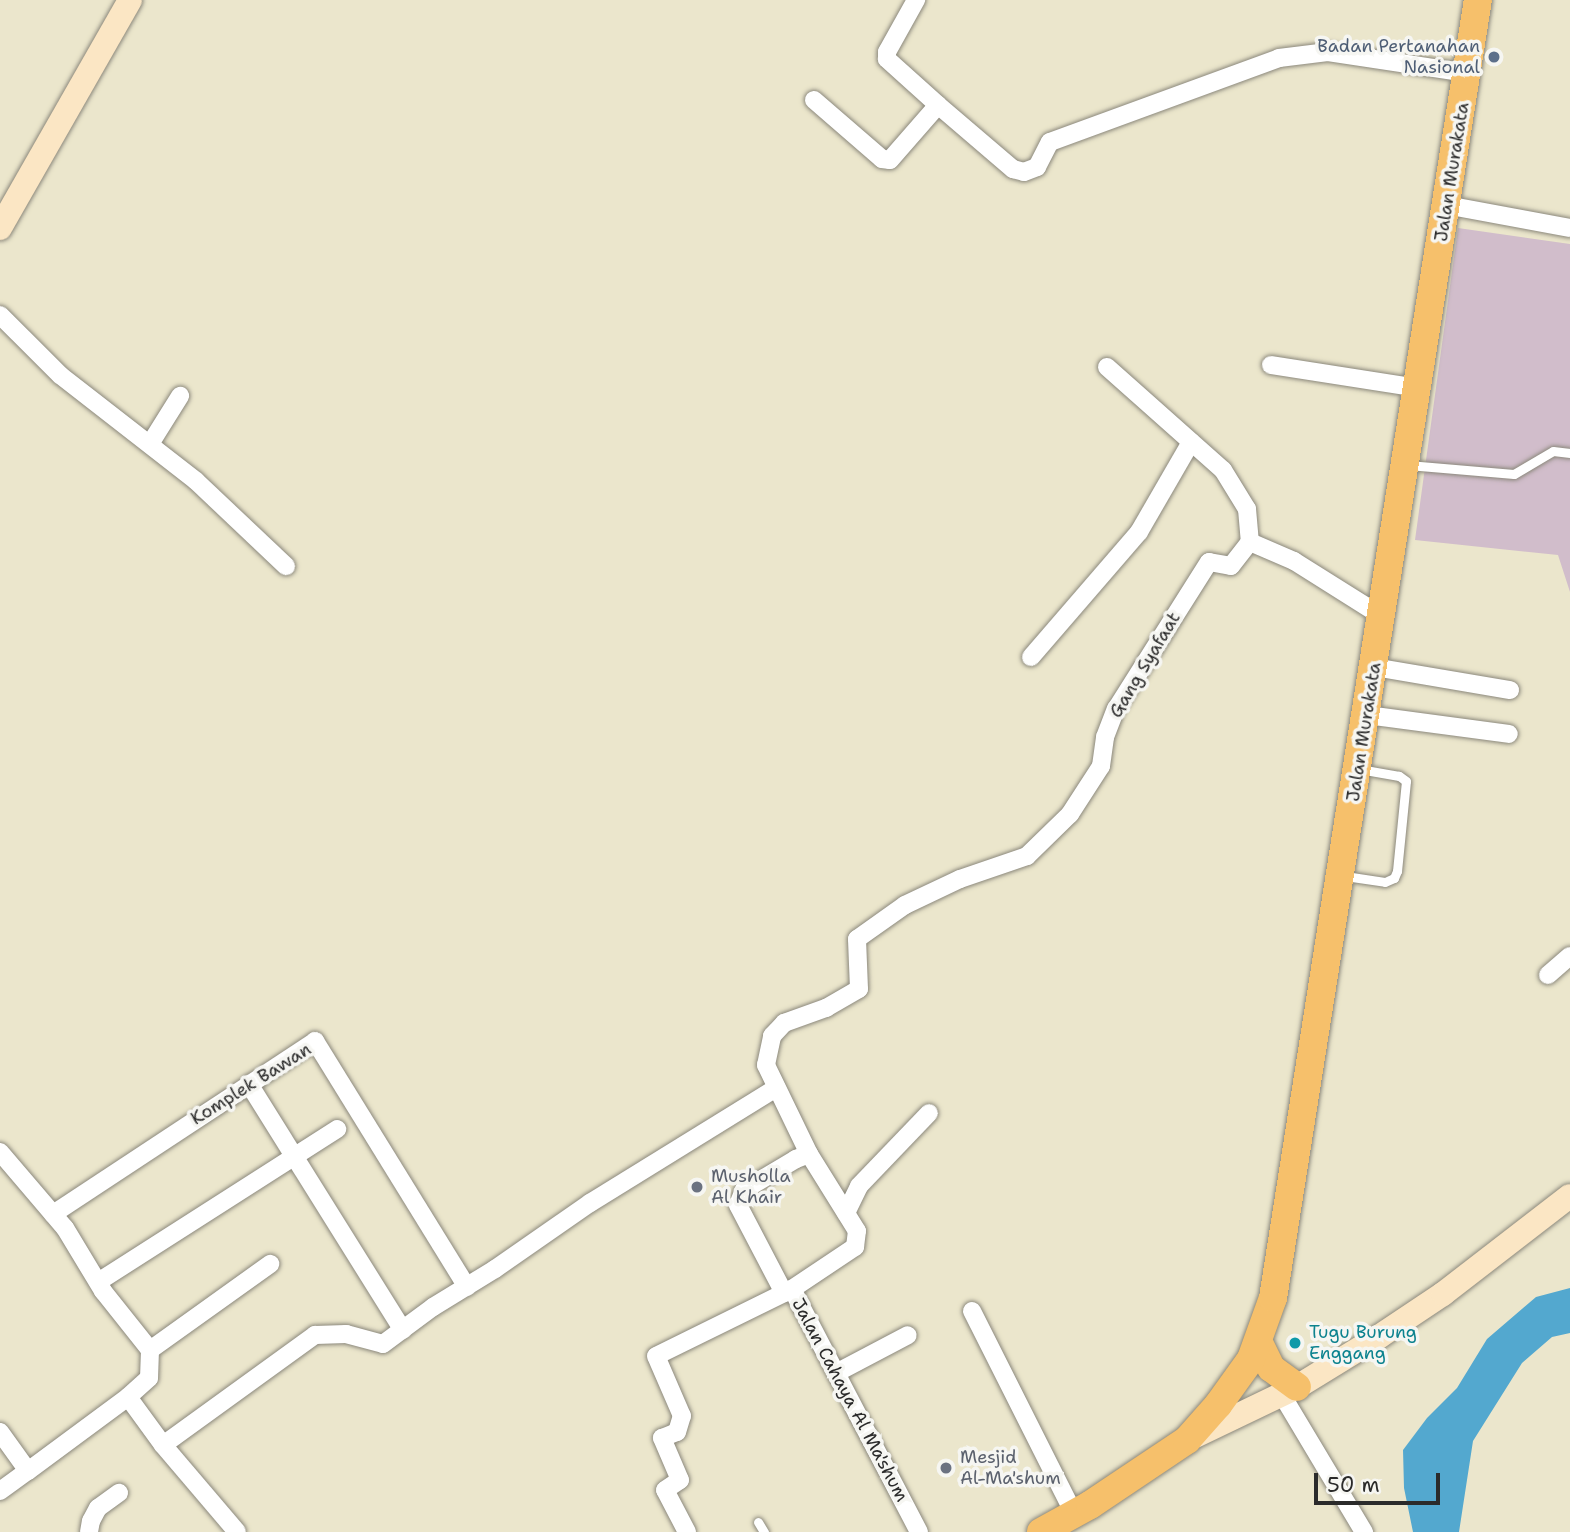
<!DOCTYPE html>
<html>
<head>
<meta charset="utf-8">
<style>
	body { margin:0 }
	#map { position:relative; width:1570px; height:1532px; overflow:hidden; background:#ebe6cc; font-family:"Shantell Sans",sans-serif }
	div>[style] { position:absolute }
	.industrial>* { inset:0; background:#d1bdcb }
	.water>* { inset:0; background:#53a8cf }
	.roads { filter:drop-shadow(0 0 2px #8b887c) drop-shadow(0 0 2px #8b887c) }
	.lane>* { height:9px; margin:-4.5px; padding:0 4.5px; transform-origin:4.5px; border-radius:4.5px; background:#fff }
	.street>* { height:18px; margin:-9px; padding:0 9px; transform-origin:9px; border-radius:9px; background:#fff }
	.secondary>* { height:24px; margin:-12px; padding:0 12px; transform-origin:12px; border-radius:12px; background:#fbe6c4 }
	.primary>* { height:28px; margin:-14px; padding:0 14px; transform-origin:14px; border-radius:14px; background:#f6c06b }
	.dots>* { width:19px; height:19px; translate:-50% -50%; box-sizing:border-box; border:4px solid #f6f6f2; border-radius:50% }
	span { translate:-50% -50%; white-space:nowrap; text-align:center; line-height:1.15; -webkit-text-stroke:7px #f6f6f2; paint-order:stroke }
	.service-label { font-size:18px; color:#4e5e75 }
	.right { translate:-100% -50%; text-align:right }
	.street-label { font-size:18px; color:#2b2b2b }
	.worship-label { font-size:18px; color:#5b616d }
	.left { translate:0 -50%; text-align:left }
	.culture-label { font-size:18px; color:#0d838f }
	.scale { position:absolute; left:1314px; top:1473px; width:126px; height:32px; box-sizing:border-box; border:4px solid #2b2b2b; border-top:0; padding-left:9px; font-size:21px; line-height:24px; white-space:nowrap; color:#2b2b2b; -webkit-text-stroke:5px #f6f6f2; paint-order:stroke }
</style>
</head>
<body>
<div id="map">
	<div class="industrial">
		<div style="clip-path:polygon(1458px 228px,1570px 244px,1570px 592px,1558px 555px,1415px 540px)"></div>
	</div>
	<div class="water">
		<div style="clip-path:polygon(1570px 1288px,1570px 1333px,1552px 1337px,1522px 1363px,1473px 1441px,1459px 1532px,1413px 1532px,1404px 1488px,1403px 1450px,1427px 1418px,1457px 1388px,1487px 1339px,1536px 1297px)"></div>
	</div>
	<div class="roads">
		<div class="lane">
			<div style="left:1408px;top:465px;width:106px;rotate:4.9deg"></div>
			<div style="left:1514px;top:474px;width:45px;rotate:-30.5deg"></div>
			<div style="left:1553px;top:451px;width:17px;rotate:7deg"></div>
			<div style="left:1345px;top:876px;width:40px;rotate:8.5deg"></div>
			<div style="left:1385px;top:882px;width:10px;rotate:-24deg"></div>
			<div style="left:1394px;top:878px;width:8px;rotate:-67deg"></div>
			<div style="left:1397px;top:871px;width:90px;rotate:-84.3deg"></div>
			<div style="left:1406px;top:781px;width:9px;rotate:-144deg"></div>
			<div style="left:1399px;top:776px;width:39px;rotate:-170deg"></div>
			<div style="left:758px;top:1522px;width:12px;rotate:59deg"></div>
		</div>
		<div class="street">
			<div style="left:814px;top:100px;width:90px;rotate:40.9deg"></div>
			<div style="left:882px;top:159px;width:8px;rotate:7deg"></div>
			<div style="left:890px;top:160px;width:73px;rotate:-48.9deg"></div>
			<div style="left:938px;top:105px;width:69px;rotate:-138deg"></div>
			<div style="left:887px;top:59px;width:7px;rotate:-90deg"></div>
			<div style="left:887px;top:52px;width:60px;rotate:-60.9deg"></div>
			<div style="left:938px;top:105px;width:99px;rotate:40.5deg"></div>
			<div style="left:1013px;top:169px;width:11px;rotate:15deg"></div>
			<div style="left:1024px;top:172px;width:14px;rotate:-21deg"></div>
			<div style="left:1037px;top:167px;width:28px;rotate:-63deg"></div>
			<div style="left:1050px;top:142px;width:244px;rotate:-20.1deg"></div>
			<div style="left:1279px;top:58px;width:49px;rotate:-7deg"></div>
			<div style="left:1328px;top:52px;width:141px;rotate:8.6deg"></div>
			<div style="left:1446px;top:205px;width:126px;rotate:10.5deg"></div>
			<div style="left:0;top:315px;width:85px;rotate:45deg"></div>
			<div style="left:60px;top:375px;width:172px;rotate:37.9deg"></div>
			<div style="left:196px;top:481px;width:124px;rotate:43.4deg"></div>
			<div style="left:1271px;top:365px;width:149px;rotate:8.9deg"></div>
			<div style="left:1107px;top:367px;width:155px;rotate:41.6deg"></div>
			<div style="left:1223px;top:470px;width:46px;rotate:58.4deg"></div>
			<div style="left:1247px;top:509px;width:33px;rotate:85deg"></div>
			<div style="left:150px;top:444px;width:57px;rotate:-58deg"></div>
			<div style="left:1031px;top:657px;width:165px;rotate:-49.2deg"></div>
			<div style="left:1139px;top:532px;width:104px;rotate:-60deg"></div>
			<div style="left:1374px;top:667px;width:138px;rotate:9.6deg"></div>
			<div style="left:1367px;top:715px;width:143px;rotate:7.6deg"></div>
			<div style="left:1548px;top:975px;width:29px;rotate:-41deg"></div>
			<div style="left:249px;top:1084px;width:290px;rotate:58deg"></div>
			<div style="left:0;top:1152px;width:100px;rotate:49.5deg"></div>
			<div style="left:65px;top:1228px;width:74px;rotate:58.9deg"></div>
			<div style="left:103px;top:1291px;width:75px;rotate:51.5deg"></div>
			<div style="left:150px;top:1350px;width:28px;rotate:92deg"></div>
			<div style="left:149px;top:1378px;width:28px;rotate:138deg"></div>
			<div style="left:128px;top:1397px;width:59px;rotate:53.9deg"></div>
			<div style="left:163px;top:1445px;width:114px;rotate:49.6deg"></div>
			<div style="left:809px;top:1154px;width:99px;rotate:-115.8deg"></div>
			<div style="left:766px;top:1065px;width:30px;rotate:-78deg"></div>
			<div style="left:772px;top:1036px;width:18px;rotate:-47deg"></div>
			<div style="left:784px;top:1023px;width:45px;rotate:-19.7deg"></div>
			<div style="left:826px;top:1008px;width:38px;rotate:-30deg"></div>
			<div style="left:859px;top:989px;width:50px;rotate:-92.3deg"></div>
			<div style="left:857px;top:939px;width:59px;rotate:-35.3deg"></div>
			<div style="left:905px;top:905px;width:61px;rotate:-25.3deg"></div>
			<div style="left:960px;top:879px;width:71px;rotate:-18.9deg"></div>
			<div style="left:1027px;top:856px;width:60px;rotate:-44.3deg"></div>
			<div style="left:1070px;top:814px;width:57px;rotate:-57.1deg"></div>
			<div style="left:1101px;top:766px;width:29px;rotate:-82deg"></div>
			<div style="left:1105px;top:737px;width:30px;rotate:-69deg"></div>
			<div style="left:1116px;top:709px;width:174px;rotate:-57.7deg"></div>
			<div style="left:1209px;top:562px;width:22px;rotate:10deg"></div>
			<div style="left:1231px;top:566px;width:31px;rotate:-52deg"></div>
			<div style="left:1250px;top:542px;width:48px;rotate:23.4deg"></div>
			<div style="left:1294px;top:561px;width:105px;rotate:32.2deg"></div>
			<div style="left:846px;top:1213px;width:30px;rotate:-64deg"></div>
			<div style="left:859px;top:1186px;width:101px;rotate:-46.2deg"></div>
			<div style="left:53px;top:1214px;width:314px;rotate:-33.4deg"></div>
			<div style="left:315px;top:1041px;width:289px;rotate:58.3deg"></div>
			<div style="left:98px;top:1282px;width:284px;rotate:-32.6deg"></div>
			<div style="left:792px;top:1289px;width:274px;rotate:62.4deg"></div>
			<div style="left:972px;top:1311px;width:227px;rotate:63.3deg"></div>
			<div style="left:150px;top:1350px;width:148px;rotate:-35.6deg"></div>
			<div style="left:836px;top:1373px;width:81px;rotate:-27.8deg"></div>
			<div style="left:1282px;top:1395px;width:160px;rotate:59.1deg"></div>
			<div style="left:0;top:1432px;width:48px;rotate:54.3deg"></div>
			<div style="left:28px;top:1471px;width:124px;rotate:-36.5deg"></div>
			<div style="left:163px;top:1445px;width:188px;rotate:-35.9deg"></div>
			<div style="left:315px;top:1335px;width:31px;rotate:-2deg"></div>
			<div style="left:346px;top:1334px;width:38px;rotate:15deg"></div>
			<div style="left:383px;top:1344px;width:62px;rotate:-36.5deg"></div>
			<div style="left:433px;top:1307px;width:73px;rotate:-31.5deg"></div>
			<div style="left:495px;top:1269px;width:116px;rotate:-34.8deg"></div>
			<div style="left:590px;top:1203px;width:219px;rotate:-31.7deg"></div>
			<div style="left:0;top:1491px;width:34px;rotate:-36deg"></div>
			<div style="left:89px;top:1532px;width:11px;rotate:-80deg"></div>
			<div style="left:91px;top:1521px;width:15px;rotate:-62deg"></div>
			<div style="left:98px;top:1508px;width:26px;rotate:-36deg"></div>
			<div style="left:687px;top:1532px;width:47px;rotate:-117.6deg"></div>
			<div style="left:665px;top:1490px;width:18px;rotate:-34deg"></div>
			<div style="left:680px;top:1480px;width:46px;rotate:-113.2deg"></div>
			<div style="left:662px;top:1438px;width:16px;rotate:-22deg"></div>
			<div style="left:677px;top:1432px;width:17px;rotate:-73deg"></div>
			<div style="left:682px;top:1416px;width:65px;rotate:-113.4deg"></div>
			<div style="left:656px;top:1356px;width:143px;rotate:-26.2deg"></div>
			<div style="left:784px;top:1293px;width:9px;rotate:-27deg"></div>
			<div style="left:792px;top:1289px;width:76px;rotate:-33.7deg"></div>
			<div style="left:855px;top:1247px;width:16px;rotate:-83deg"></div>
			<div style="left:857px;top:1231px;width:91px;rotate:-121.9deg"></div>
			<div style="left:809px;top:1154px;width:14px;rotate:159deg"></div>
			<div style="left:796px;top:1159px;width:61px;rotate:149.2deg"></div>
			<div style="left:744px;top:1190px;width:16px;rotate:112deg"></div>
			<div style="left:738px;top:1205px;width:99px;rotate:62.4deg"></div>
		</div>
		<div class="secondary">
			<div style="left:0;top:228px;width:262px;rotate:-60.3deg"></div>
			<div style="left:1191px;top:1438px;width:118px;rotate:-25.7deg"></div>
			<div style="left:1297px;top:1387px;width:97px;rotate:-31.6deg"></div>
			<div style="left:1380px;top:1336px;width:76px;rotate:-33.7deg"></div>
			<div style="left:1443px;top:1294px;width:160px;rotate:-37.7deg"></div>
		</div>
		<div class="primary">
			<div style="left:1259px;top:1343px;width:28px;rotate:64deg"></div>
			<div style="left:1271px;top:1368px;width:32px;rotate:36deg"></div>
			<div style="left:1041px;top:1532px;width:56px;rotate:-28.9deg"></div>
			<div style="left:1090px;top:1505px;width:117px;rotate:-33.8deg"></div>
			<div style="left:1187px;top:1440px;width:47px;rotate:-48.5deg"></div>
			<div style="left:1218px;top:1405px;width:57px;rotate:-54.3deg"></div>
			<div style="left:1251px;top:1359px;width:65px;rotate:-70.2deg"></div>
			<div style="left:1273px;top:1298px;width:1314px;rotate:-81.03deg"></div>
		</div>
	</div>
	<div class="dots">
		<div style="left:1494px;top:57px;background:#5c6f8a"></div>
		<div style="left:697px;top:1187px;background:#6b7280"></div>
		<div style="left:1295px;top:1343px;background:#0f9aa8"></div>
		<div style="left:946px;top:1468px;background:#6b7280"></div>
	</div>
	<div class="service-label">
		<span class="right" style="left:1480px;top:57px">Badan Pertanahan<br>Nasional</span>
	</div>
	<div class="street-label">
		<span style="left:1452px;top:172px;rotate:-81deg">Jalan Murakata</span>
		<span style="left:1145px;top:665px;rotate:-59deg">Gang Syafaat</span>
		<span style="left:1364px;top:732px;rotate:-81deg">Jalan Murakata</span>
		<span style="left:251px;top:1084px;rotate:-32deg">Komplek Bawan</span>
		<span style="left:850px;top:1400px;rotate:62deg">Jalan Cahaya Al Ma'shum</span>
	</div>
	<div class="worship-label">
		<span class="left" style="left:711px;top:1187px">Musholla<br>Al Khair</span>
		<span class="left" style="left:960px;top:1468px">Mesjid<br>Al-Ma'shum</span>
	</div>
	<div class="culture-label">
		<span class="left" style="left:1309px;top:1343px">Tugu Burung<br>Enggang</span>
	</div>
	<div class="scale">50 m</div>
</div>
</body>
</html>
